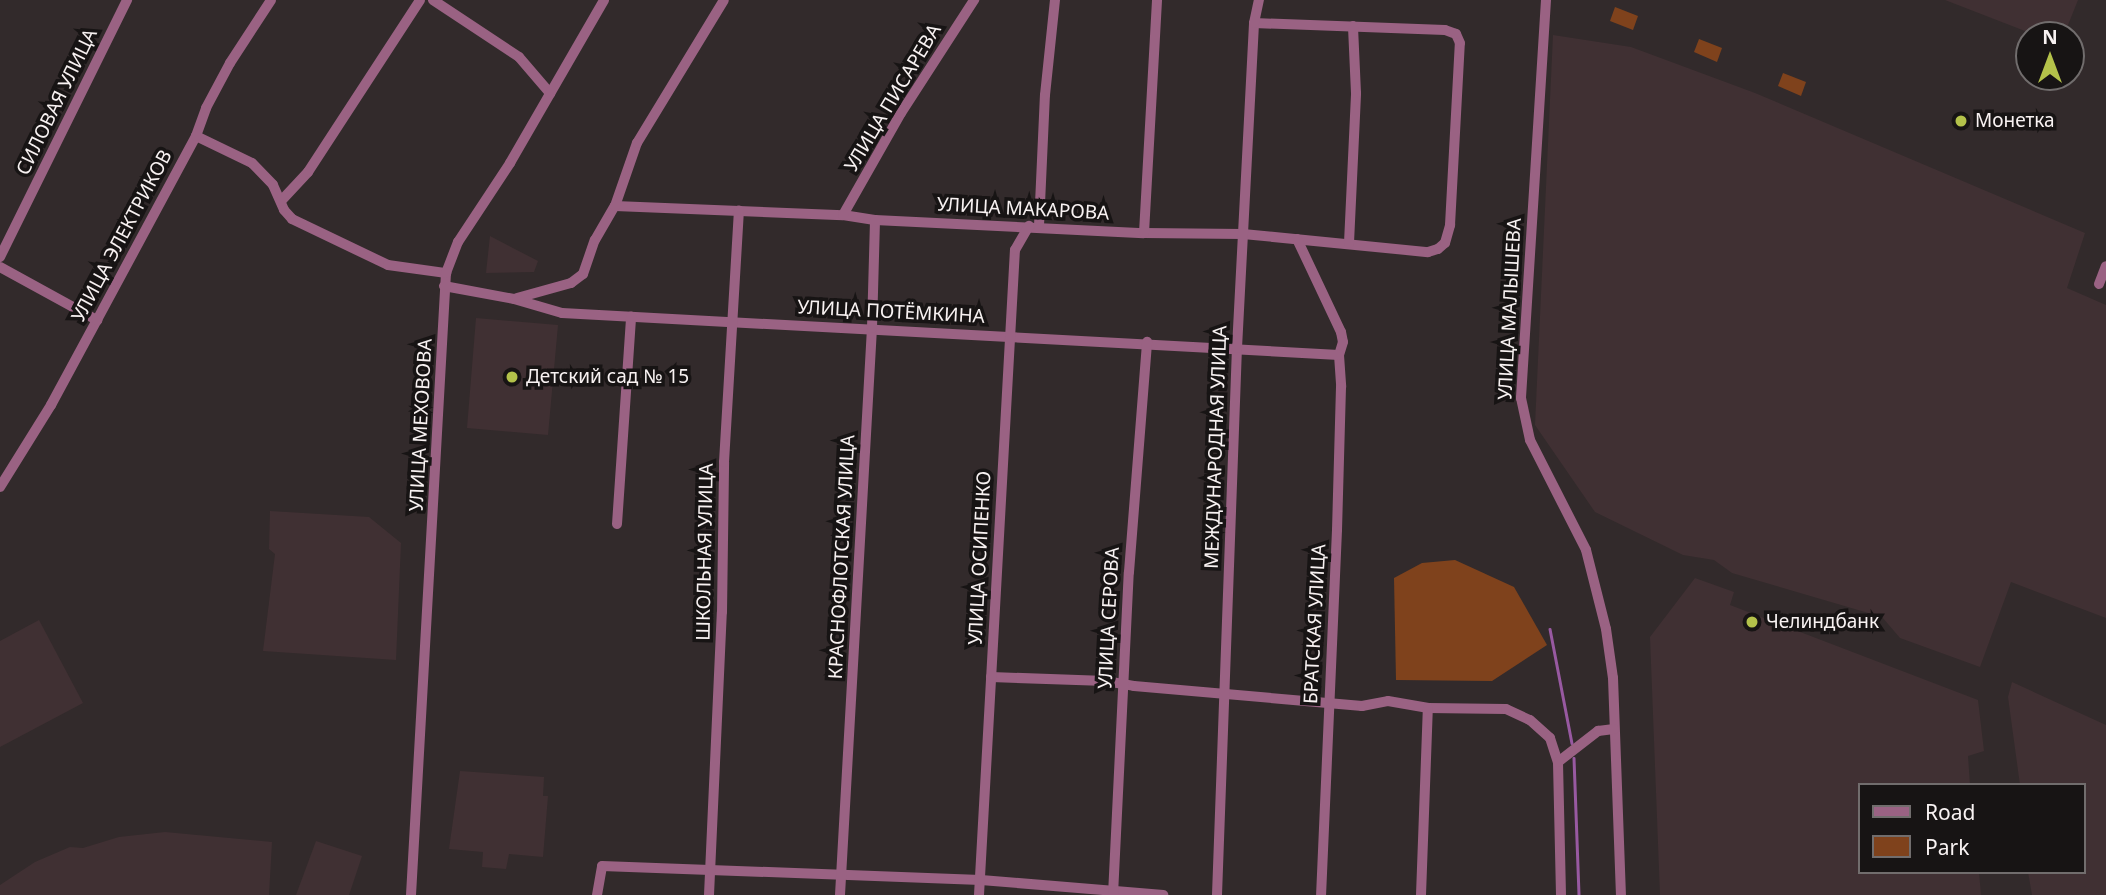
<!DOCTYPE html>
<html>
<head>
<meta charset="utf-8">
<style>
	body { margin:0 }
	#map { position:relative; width:2106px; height:895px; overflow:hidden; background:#322a2b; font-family:"Noto Sans",sans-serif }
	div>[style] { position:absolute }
	.built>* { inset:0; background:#403033 }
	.green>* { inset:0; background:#7f421c }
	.stream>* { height:2.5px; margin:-1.25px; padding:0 1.25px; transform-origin:1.25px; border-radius:1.25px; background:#9859a1 }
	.minor>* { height:10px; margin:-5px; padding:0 5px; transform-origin:5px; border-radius:5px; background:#9a6283 }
	.dots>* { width:19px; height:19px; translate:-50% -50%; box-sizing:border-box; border:4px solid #171414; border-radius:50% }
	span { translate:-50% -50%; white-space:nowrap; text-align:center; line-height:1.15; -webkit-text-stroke:7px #171414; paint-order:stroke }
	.street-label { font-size:19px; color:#f8f2f2 }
	.poi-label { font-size:19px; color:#f8f2f2 }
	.left { translate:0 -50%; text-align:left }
	.legend { position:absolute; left:1858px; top:783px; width:228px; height:91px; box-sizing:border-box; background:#171414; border:2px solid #716d6d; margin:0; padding:9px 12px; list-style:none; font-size:21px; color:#f8f2f2 }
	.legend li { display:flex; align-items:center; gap:14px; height:35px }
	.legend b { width:35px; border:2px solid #716d6d }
	.north { position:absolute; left:2015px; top:21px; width:70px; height:70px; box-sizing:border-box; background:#171414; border:2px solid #716d6d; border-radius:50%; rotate:0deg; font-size:19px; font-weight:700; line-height:28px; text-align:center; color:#f8f2f2 }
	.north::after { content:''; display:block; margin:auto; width:24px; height:32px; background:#b4c24a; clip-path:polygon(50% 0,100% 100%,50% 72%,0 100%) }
</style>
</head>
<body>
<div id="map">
	<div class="built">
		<div style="clip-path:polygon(1945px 0,2078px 0,2064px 35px,2035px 35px)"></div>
		<div style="clip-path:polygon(1553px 35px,1631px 47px,1755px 93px,2085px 233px,2067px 288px,2106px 305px,2106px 618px,2011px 582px,1980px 667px,1900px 638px,1882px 617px,1732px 573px,1714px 560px,1683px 555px,1595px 512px,1535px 425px)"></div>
		<div style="clip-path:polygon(490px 236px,538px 261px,534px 272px,486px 273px)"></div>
		<div style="clip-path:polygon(476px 318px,558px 325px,548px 435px,467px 428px)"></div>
		<div style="clip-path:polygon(270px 511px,369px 517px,401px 543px,396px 660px,263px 651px,275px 554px,269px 549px)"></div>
		<div style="clip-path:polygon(1695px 578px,1734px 592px,1730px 605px,1978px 700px,1984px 751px,1968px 756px,1970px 785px,1859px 785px,1859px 872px,1979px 872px,1981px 895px,1660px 895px,1650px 637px)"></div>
		<div style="clip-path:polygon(39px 620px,83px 703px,0 747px,0 641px)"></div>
		<div style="clip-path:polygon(2012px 682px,2106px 725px,2106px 895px,2032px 895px,2028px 872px,2083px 872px,2083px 785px,2020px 785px,2008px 697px)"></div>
		<div style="clip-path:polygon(460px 771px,544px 777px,543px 796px,548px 796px,543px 857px,509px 854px,506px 869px,482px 867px,483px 852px,449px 849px)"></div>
		<div style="clip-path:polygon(165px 832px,272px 842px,269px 895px,0 895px,0 885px,35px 862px,70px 847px,83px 848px,119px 837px)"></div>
		<div style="clip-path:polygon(316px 841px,362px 856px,349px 895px,296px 895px)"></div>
	</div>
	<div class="green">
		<div style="clip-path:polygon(1615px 7px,1638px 16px,1633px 30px,1610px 21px)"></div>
		<div style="clip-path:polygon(1699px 39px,1722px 48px,1717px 62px,1694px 52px)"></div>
		<div style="clip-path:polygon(1783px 73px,1806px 82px,1801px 96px,1778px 86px)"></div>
		<div style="clip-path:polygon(1455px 560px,1514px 587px,1547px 645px,1492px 681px,1396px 680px,1394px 578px,1422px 563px)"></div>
	</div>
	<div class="stream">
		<div style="left:1550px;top:629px;width:116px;rotate:79.1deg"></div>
		<div style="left:1574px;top:758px;width:137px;rotate:87.9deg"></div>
	</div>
	<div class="minor">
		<div style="left:433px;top:0;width:103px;rotate:33.5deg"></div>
		<div style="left:519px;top:57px;width:48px;rotate:49.3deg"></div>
		<div style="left:1546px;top:0;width:399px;rotate:93.6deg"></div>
		<div style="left:1521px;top:398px;width:43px;rotate:77.9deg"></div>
		<div style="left:1530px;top:440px;width:123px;rotate:63deg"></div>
		<div style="left:1586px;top:550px;width:81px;rotate:75.8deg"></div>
		<div style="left:1606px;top:629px;width:49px;rotate:81.9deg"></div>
		<div style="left:1613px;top:678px;width:217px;rotate:87.9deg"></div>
		<div style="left:196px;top:136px;width:62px;rotate:25.7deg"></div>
		<div style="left:252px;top:163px;width:30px;rotate:46deg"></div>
		<div style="left:273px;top:185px;width:27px;rotate:66deg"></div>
		<div style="left:284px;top:210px;width:12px;rotate:48deg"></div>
		<div style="left:292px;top:219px;width:106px;rotate:25.6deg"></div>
		<div style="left:388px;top:265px;width:59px;rotate:7.9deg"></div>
		<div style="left:281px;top:201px;width:40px;rotate:-47deg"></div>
		<div style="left:308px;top:172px;width:205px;rotate:-56.9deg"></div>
		<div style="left:615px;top:206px;width:228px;rotate:2.3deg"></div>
		<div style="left:843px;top:215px;width:32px;rotate:9deg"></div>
		<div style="left:875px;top:220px;width:269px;rotate:2.8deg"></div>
		<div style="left:1144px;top:233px;width:99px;rotate:0.6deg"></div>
		<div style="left:1243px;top:234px;width:186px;rotate:5.6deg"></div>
		<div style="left:1428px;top:252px;width:10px;rotate:-17deg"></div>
		<div style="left:1438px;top:249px;width:9px;rotate:-41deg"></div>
		<div style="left:1445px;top:243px;width:19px;rotate:-74deg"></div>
		<div style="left:1450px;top:225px;width:182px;rotate:-86.9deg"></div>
		<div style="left:1460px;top:43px;width:10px;rotate:-114deg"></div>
		<div style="left:1456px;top:34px;width:12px;rotate:-160deg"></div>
		<div style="left:1445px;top:30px;width:191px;rotate:-177.9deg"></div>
		<div style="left:843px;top:215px;width:117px;rotate:-60.4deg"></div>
		<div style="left:901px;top:113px;width:135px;rotate:-57.1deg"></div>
		<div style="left:1039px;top:226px;width:131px;rotate:-87.4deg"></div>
		<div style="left:1045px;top:95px;width:96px;rotate:-84deg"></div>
		<div style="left:1144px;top:233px;width:233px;rotate:-86.8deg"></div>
		<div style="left:1297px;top:239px;width:103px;rotate:64.7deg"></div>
		<div style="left:1341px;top:332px;width:10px;rotate:79deg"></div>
		<div style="left:1343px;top:342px;width:14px;rotate:107deg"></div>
		<div style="left:1339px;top:355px;width:32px;rotate:86deg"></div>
		<div style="left:1341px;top:387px;width:143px;rotate:91.6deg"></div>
		<div style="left:1337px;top:530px;width:365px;rotate:92.5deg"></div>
		<div style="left:1349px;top:243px;width:150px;rotate:-87.3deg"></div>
		<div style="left:1356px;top:93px;width:67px;rotate:-92.6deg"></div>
		<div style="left:0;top:257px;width:287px;rotate:-63.7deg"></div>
		<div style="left:0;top:267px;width:111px;rotate:28.7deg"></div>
		<div style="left:2099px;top:284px;width:19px;rotate:-69deg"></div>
		<div style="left:444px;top:286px;width:71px;rotate:10.5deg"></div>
		<div style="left:514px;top:299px;width:50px;rotate:16.3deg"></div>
		<div style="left:562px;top:313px;width:778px;rotate:3.09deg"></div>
		<div style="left:517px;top:298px;width:56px;rotate:-15.5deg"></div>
		<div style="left:571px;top:283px;width:15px;rotate:-37deg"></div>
		<div style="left:583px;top:274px;width:36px;rotate:-71deg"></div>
		<div style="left:595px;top:240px;width:39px;rotate:-60deg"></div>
		<div style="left:615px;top:206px;width:67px;rotate:-70.8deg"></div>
		<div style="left:637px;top:143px;width:167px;rotate:-58.7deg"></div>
		<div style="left:0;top:487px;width:97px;rotate:-58.1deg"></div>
		<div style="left:51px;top:405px;width:97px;rotate:-61.6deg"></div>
		<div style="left:97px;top:320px;width:209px;rotate:-61.7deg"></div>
		<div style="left:196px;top:136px;width:30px;rotate:-70deg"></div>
		<div style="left:206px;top:108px;width:51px;rotate:-61.9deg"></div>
		<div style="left:230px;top:63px;width:75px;rotate:-56.9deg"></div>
		<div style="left:617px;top:524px;width:208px;rotate:-86.1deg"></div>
		<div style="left:991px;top:677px;width:115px;rotate:2deg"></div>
		<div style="left:1106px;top:681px;width:28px;rotate:10deg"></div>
		<div style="left:1134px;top:686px;width:229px;rotate:5deg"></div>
		<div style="left:1362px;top:706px;width:26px;rotate:-11deg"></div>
		<div style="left:1388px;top:701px;width:41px;rotate:9.9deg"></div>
		<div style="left:1428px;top:708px;width:78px;rotate:0.7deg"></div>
		<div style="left:1506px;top:709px;width:26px;rotate:25deg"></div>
		<div style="left:1530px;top:720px;width:27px;rotate:42deg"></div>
		<div style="left:1550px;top:738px;width:25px;rotate:72deg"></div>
		<div style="left:411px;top:895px;width:623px;rotate:-86.78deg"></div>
		<div style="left:446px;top:273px;width:33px;rotate:-69deg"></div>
		<div style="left:458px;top:242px;width:95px;rotate:-56.6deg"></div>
		<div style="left:510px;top:163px;width:188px;rotate:-60deg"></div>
		<div style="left:597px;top:895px;width:29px;rotate:-80deg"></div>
		<div style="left:602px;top:866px;width:379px;rotate:2.1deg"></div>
		<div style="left:981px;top:880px;width:183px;rotate:4.7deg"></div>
		<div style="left:709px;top:895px;width:283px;rotate:-87.4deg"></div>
		<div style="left:722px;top:612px;width:150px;rotate:-89.2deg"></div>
		<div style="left:724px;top:462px;width:252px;rotate:-86.6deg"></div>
		<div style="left:840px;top:895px;width:568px;rotate:-86.77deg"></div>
		<div style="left:872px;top:328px;width:108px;rotate:-88.4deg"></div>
		<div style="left:979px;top:895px;width:646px;rotate:-86.81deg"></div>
		<div style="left:1015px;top:250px;width:28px;rotate:-60deg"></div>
		<div style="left:1113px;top:895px;width:323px;rotate:-87.2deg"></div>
		<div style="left:1129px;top:572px;width:231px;rotate:-85.5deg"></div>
		<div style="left:1217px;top:895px;width:547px;rotate:-87.91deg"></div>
		<div style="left:1237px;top:348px;width:325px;rotate:-87deg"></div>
		<div style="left:1254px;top:23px;width:24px;rotate:-78deg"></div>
		<div style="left:1421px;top:895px;width:187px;rotate:-87.9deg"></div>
		<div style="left:1561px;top:895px;width:133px;rotate:-91.3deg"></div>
		<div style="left:1558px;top:762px;width:51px;rotate:-37.8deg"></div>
		<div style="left:1598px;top:731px;width:16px;rotate:-7deg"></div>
	</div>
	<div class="dots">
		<div style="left:1961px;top:121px;background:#b4c24a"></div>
		<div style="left:512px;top:377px;background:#b4c24a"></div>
		<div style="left:1752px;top:622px;background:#b4c24a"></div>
	</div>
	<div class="street-label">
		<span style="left:893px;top:98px;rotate:-59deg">УЛИЦА ПИСАРЕВА</span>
		<span style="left:57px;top:102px;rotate:-64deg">СИЛОВАЯ УЛИЦА</span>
		<span style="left:1023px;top:209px;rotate:3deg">УЛИЦА МАКАРОВА</span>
		<span style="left:122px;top:236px;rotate:-62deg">УЛИЦА ЭЛЕКТРИКОВ</span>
		<span style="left:1510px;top:309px;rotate:-87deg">УЛИЦА МАЛЫШЕВА</span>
		<span style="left:891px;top:312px;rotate:3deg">УЛИЦА ПОТЁМКИНА</span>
		<span style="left:421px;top:425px;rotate:-87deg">УЛИЦА МЕХОВОВА</span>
		<span style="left:1216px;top:447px;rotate:-88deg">МЕЖДУНАРОДНАЯ УЛИЦА</span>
		<span style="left:705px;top:552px;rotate:-89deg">ШКОЛЬНАЯ УЛИЦА</span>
		<span style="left:842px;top:557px;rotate:-87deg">КРАСНОФЛОТСКАЯ УЛИЦА</span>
		<span style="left:980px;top:558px;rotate:-87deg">УЛИЦА ОСИПЕНКО</span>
		<span style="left:1109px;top:618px;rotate:-87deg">УЛИЦА СЕРОВА</span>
		<span style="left:1315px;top:624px;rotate:-87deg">БРАТСКАЯ УЛИЦА</span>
	</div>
	<div class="poi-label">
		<span class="left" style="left:1975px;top:121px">Монетка</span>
		<span class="left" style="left:526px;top:377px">Детский сад № 15</span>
		<span class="left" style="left:1766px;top:622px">Челиндбанк</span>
	</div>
	<ul class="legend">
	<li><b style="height:9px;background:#9a6283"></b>Road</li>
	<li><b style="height:19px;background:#7f421c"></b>Park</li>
	</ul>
	<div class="north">N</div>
</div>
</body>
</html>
